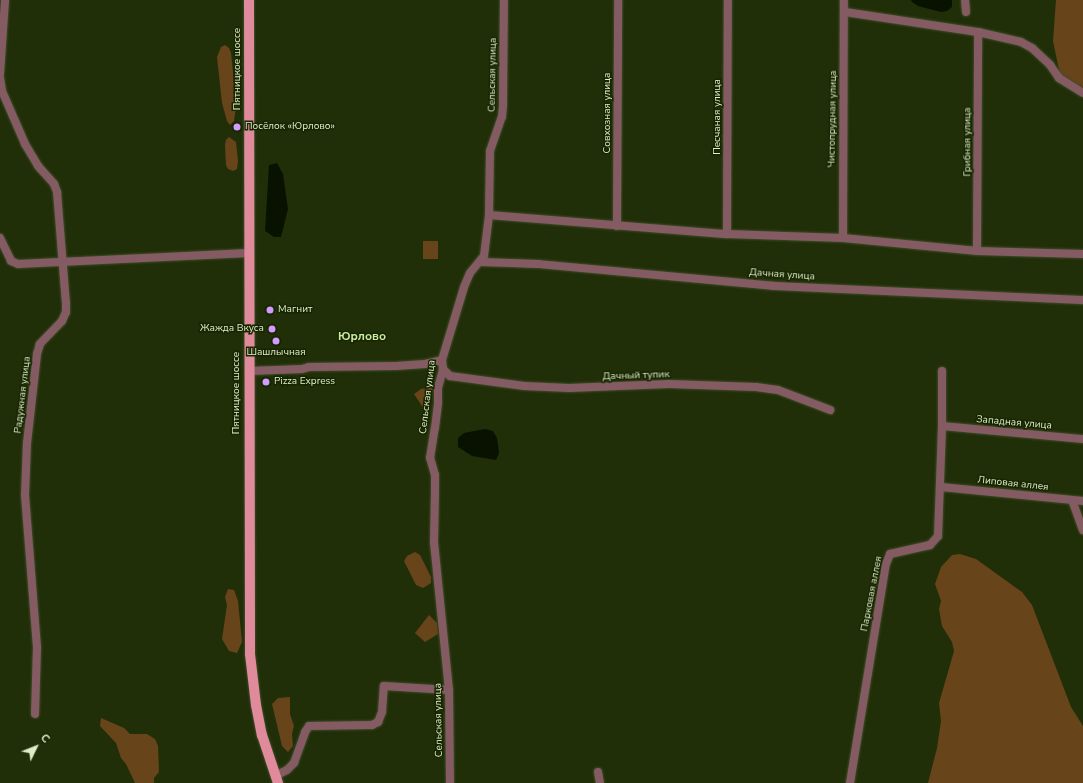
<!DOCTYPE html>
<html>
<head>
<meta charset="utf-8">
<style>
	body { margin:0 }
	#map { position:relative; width:1083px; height:783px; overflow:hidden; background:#212f09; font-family:"Nunito Sans",sans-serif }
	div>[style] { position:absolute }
	.green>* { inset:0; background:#68441a }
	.water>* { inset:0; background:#091200 }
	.roads { filter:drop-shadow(0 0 1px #3f4d28) drop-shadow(0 0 1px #3f4d28) }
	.street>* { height:8px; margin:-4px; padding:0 4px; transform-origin:4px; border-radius:4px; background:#855b63 }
	.primary>* { height:10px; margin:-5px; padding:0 5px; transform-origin:5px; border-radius:5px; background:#df8b9b }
	.dots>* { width:11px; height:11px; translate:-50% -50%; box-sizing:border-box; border:2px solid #182501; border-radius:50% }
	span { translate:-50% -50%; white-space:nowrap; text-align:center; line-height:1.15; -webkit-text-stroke:3px #182501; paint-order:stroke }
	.street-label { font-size:10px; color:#dcedc8 }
	.poi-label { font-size:10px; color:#dcedc8 }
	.left { translate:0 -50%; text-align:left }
	.right { translate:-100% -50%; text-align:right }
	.quarter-label { font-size:12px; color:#caeba0; font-weight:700 }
	.north { position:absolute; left:16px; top:727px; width:40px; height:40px; -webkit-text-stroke:3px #182501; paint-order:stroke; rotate:47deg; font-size:11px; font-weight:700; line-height:16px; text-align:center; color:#dcedc8 }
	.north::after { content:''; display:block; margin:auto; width:14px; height:18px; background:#dcedc8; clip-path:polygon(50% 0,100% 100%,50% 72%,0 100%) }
</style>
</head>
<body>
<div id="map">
	<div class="green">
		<div style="clip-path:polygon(1056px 0,1083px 0,1083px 88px,1060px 75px,1053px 41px)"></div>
		<div style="clip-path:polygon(225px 45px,229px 48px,231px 53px,235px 92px,236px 107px,234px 121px,230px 125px,227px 121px,222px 103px,217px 57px,221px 47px)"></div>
		<div style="clip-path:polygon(229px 137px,236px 142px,238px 161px,237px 169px,233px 171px,228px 169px,226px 165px,225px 145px,226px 140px)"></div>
		<div style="clip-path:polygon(423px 241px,438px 241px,438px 259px,423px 259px)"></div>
		<div style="clip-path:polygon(432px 387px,433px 392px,424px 409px,414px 394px,421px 389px)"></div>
		<div style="clip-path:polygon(415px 552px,420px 555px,431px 577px,431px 583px,423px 588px,416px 585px,404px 561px,407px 556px)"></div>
		<div style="clip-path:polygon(960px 554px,976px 559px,1022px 592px,1032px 605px,1071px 707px,1083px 726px,1083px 783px,928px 783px,937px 748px,941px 721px,939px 703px,954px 651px,952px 642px,942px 626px,939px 609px,941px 601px,935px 584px,941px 567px,952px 555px)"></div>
		<div style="clip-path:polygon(228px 589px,234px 590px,238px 601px,242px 642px,237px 653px,229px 651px,222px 639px,227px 605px,225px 597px)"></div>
		<div style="clip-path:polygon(429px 615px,437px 623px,438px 634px,425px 642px,415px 633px)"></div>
		<div style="clip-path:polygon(290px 697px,290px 714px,294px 726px,292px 734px,293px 746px,288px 752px,282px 746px,272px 704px,278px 698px)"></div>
		<div style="clip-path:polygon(101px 718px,124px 728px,130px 734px,147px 734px,155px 739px,158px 746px,159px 772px,154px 778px,154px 783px,135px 783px,126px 764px,121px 758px,116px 743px,100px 726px)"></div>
	</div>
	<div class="water">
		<div style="clip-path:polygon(911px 0,952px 0,952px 7px,947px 11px,941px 12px,918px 6px,912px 2px)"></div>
		<div style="clip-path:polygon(277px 163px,283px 174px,288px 209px,281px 237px,274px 237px,265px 231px,269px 165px)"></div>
		<div style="clip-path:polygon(485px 429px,493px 431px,497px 438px,499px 453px,496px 460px,472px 456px,458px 447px,458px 438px,464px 433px)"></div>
	</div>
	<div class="roads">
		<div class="street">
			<div style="left:965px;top:0;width:12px;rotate:85deg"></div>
			<div style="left:845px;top:12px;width:134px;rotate:8.6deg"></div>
			<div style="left:978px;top:32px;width:44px;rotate:13.1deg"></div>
			<div style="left:1021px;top:42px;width:13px;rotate:29deg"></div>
			<div style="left:1032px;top:48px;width:25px;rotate:43deg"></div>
			<div style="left:1050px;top:65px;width:16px;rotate:55deg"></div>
			<div style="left:1059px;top:78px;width:28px;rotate:32deg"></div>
			<div style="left:0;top:74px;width:74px;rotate:-86.1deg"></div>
			<div style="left:0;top:78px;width:13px;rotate:81deg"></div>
			<div style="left:2px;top:91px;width:58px;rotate:66.5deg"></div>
			<div style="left:25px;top:144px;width:26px;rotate:59deg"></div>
			<div style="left:38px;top:166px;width:24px;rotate:48deg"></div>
			<div style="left:54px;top:184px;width:9px;rotate:69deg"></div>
			<div style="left:57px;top:192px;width:111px;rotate:85.4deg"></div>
			<div style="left:66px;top:303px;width:9px;rotate:90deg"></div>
			<div style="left:66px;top:312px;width:10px;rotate:114deg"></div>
			<div style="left:62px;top:321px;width:32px;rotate:134deg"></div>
			<div style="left:40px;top:344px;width:10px;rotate:107deg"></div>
			<div style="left:37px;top:354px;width:90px;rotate:96.4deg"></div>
			<div style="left:27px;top:443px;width:52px;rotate:92.2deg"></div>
			<div style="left:25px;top:495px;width:152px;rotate:85.5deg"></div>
			<div style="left:37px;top:647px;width:67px;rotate:91.7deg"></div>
			<div style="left:489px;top:215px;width:239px;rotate:4.6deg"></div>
			<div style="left:727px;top:234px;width:116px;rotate:2deg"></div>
			<div style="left:843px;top:238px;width:135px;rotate:5.5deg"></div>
			<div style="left:977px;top:251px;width:106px;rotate:1.6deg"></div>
			<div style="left:617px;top:226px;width:226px;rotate:-89.7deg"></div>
			<div style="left:727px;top:234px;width:234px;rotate:-89.8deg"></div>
			<div style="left:0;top:238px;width:25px;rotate:64deg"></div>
			<div style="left:11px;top:261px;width:8px;rotate:23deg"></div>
			<div style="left:18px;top:264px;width:231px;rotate:-2.7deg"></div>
			<div style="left:843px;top:238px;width:238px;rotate:-89.8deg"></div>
			<div style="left:977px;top:251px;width:219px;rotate:-89.7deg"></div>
			<div style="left:480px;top:262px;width:58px;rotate:2deg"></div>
			<div style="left:538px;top:264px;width:237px;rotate:5.3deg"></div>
			<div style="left:774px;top:286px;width:309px;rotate:2.6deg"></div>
			<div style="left:443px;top:369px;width:10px;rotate:45deg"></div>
			<div style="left:450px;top:376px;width:75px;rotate:7.7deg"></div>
			<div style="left:524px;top:386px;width:45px;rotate:2.5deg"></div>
			<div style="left:569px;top:388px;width:100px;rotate:-2.3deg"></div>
			<div style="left:669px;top:384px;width:87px;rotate:2deg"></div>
			<div style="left:756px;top:387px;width:22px;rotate:8deg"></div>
			<div style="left:778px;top:390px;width:56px;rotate:21deg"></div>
			<div style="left:249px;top:371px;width:53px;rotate:-2.2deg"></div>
			<div style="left:302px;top:369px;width:7px;rotate:-16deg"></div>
			<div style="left:309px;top:367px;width:87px;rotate:-0.7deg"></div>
			<div style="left:396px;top:366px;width:29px;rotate:-4deg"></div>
			<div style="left:425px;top:364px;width:17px;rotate:-13deg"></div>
			<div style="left:942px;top:426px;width:142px;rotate:5.3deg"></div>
			<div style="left:941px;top:487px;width:143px;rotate:5.6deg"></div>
			<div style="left:1072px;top:500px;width:32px;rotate:70deg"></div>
			<div style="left:598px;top:772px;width:11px;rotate:80deg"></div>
			<div style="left:275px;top:776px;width:13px;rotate:-27deg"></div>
			<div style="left:287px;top:770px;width:10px;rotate:-45deg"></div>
			<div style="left:294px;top:763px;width:33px;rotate:-70deg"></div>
			<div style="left:305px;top:732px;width:7px;rotate:-56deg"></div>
			<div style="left:309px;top:726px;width:63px;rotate:-0.9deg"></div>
			<div style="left:372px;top:725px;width:7px;rotate:-27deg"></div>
			<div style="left:378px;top:722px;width:11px;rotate:-68deg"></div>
			<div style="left:382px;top:712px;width:26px;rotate:-86deg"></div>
			<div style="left:384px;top:686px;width:65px;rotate:3.5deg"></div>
			<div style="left:450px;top:783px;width:93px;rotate:-90.6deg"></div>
			<div style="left:449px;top:690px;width:148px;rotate:-95.8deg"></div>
			<div style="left:434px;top:543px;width:51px;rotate:-88.9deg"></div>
			<div style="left:435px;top:492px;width:17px;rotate:-90deg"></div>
			<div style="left:435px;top:475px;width:18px;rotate:-106deg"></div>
			<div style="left:430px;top:458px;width:30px;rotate:-81deg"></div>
			<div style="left:435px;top:428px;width:26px;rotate:-83deg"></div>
			<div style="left:438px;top:402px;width:14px;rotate:-90deg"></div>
			<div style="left:438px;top:388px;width:20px;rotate:-75deg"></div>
			<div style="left:443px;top:369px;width:9px;rotate:-96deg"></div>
			<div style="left:442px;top:360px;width:76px;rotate:-73.2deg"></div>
			<div style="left:464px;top:287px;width:15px;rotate:-67deg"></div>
			<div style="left:470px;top:273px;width:22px;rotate:-51deg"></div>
			<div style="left:484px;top:256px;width:41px;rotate:-83deg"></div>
			<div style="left:489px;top:215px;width:64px;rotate:-89.1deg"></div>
			<div style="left:490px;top:151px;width:36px;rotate:-71deg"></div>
			<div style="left:502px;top:117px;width:12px;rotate:-85deg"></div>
			<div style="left:503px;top:105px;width:105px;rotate:-89.5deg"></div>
			<div style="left:850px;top:783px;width:222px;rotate:-80.7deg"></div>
			<div style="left:886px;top:564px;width:11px;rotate:-68deg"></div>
			<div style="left:890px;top:554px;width:41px;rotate:-12.7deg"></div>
			<div style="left:930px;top:545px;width:12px;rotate:-48deg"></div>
			<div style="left:938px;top:536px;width:110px;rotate:-87.9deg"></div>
			<div style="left:942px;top:426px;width:55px;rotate:-90deg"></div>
		</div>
		<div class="primary">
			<div style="left:249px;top:0;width:654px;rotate:89.91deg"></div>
			<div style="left:250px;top:654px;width:51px;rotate:83.3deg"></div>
			<div style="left:256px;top:705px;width:31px;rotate:79deg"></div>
			<div style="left:262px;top:735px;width:51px;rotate:71.6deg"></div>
		</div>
	</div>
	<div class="dots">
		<div style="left:237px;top:127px;background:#d09dff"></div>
		<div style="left:270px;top:310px;background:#d09dff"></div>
		<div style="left:272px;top:329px;background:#d09dff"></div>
		<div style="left:276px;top:341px;background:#d09dff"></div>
		<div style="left:266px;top:382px;background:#d09dff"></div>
	</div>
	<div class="street-label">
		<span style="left:238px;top:69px;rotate:-90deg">Пятницкое шоссе</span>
		<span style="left:493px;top:75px;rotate:-89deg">Сельская улица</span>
		<span style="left:608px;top:113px;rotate:-90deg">Совхозная улица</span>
		<span style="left:718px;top:117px;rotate:-90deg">Песчаная улица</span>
		<span style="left:833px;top:119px;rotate:-89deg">Чистопрудная улица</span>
		<span style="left:968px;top:142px;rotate:-90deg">Грибная улица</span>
		<span style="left:782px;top:275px;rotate:4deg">Дачная улица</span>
		<span style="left:636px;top:376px;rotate:-2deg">Дачный тупик</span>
		<span style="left:237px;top:393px;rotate:-90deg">Пятницкое шоссе</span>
		<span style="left:23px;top:395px;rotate:-83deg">Радужная улица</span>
		<span style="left:428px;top:397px;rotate:-83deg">Сельская улица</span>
		<span style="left:1014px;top:423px;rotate:5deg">Западная улица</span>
		<span style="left:1013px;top:484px;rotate:6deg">Липовая аллея</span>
		<span style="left:872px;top:594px;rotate:-79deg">Парковая аллея</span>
		<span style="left:439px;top:720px;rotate:-91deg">Сельская улица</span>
	</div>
	<div class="poi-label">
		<span class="left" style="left:245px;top:127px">Посёлок «Юрлово»</span>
		<span class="left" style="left:278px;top:310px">Магнит</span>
		<span class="right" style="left:264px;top:329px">Жажда Вкуса</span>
		<span style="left:276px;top:353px">Шашлычная</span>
		<span class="left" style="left:274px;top:382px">Pizza Express</span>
	</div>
	<div class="quarter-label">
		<span style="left:362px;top:337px">Юрлово</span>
	</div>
	<div class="north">С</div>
</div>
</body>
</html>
